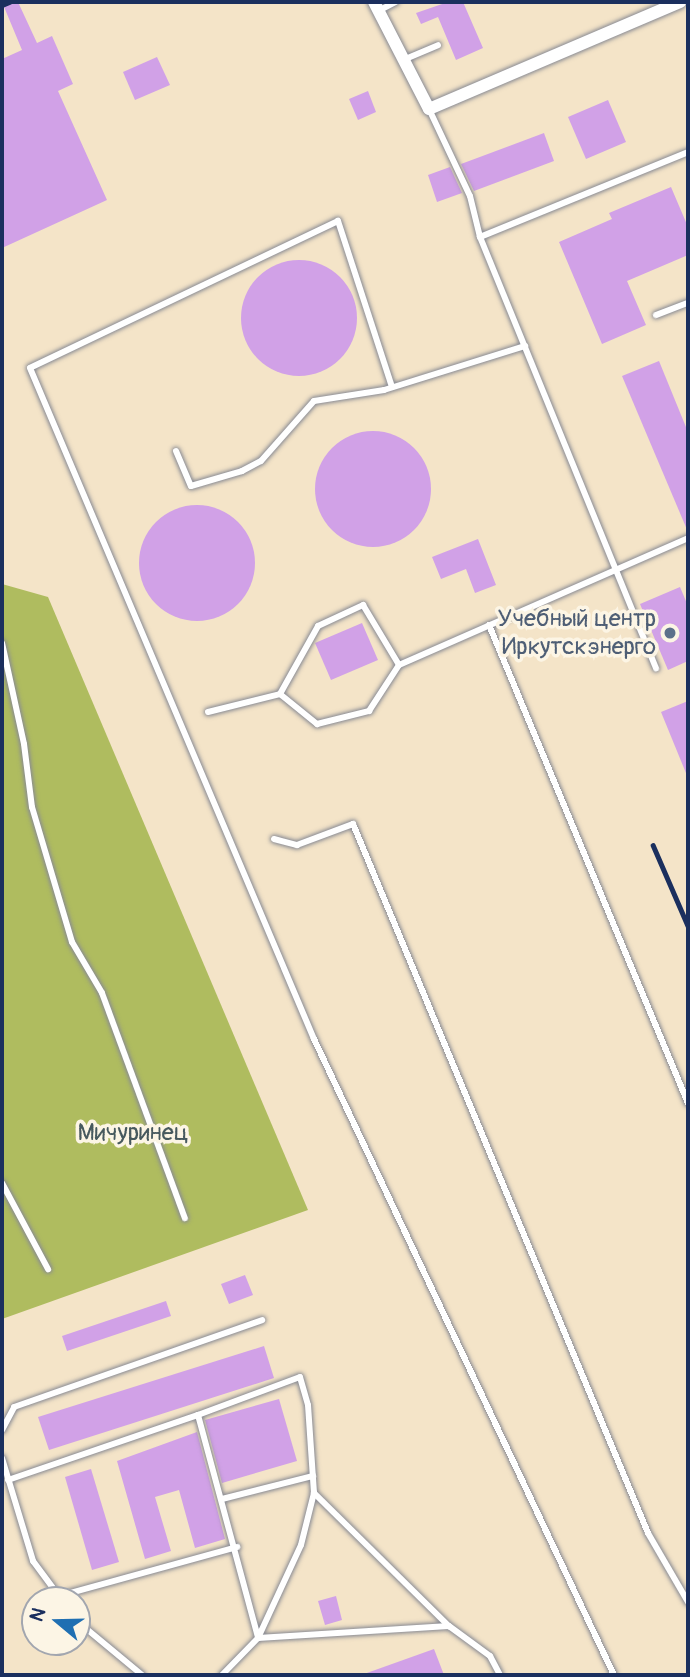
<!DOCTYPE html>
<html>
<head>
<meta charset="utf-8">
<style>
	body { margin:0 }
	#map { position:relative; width:690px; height:1677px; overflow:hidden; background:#f4e4c8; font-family:Pangolin,sans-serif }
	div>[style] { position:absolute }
	.green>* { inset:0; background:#afbc5f }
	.building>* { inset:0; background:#d1a1e7 }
	.round { border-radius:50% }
	.roads { filter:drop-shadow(0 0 2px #888a93) drop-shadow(0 0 2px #888a93) }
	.service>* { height:6px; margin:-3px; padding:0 3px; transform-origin:3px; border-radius:3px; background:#fff }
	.minor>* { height:12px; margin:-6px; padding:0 6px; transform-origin:6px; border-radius:6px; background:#fff }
	.rail>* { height:4.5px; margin:-2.25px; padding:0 2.25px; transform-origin:2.25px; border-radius:2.25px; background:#1b2f5e }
	.dots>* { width:19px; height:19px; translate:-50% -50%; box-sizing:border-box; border:4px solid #fcf5e5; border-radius:50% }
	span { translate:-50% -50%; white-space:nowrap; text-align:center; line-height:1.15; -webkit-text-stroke:7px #fcf5e5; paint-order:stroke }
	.service-label { font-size:24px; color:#4e5e75 }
	.right { translate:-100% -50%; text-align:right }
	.park-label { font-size:24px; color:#47595e }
	.frame { position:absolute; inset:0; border:4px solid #1b2f5e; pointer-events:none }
	.north { position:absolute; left:21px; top:1586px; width:70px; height:70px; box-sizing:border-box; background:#fcf5e5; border:2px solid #a2a6af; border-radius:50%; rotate:289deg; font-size:19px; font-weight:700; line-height:28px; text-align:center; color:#1b2f5e }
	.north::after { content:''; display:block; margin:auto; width:24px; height:32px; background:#1f6fb2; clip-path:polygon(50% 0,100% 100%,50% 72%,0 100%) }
</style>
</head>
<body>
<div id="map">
	<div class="green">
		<div style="clip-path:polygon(2px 584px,48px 597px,308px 1210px,2px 1319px)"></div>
	</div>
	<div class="building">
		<div style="clip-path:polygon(2px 2px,18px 2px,37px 43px,52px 36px,73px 84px,58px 91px,107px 200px,2px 248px,2px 59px,22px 50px)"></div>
		<div style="clip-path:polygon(448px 2px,463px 2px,483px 48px,456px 60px,438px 17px,421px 24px,416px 13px)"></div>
		<div style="clip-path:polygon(157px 57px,170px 85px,135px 100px,123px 72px)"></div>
		<div style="clip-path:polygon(368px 91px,376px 112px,358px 120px,349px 99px)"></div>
		<div style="clip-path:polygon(608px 100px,626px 142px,586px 159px,568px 117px)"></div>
		<div style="clip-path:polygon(544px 133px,554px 161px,474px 191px,461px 164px)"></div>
		<div style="clip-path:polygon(450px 167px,462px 193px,437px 202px,428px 175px)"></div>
		<div style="clip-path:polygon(671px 187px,688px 227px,688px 255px,627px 281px,646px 325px,602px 344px,559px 242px,612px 219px,609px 213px)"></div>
		<div class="round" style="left:241px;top:260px;width:116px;height:116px"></div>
		<div style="clip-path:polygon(659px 361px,688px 432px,688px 532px,622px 376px)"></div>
		<div class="round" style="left:315px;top:431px;width:116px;height:116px"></div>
		<div class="round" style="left:139px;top:505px;width:116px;height:116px"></div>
		<div style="clip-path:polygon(478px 539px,496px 585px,475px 593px,466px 569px,441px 579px,432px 557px)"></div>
		<div style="clip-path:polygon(680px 587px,688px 606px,688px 661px,668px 670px,640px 604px)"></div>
		<div style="clip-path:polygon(362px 623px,378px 660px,331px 680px,315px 643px)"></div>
		<div style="clip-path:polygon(688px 701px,688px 778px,661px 712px)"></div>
		<div style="clip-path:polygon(245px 1275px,253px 1295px,229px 1304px,221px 1284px)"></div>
		<div style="clip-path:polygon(166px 1301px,171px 1316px,67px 1351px,62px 1336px)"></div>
		<div style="clip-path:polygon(264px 1346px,274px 1378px,49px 1450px,38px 1417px)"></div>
		<div style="clip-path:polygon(279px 1399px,297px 1461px,222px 1483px,205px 1420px)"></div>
		<div style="clip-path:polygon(197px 1432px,225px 1539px,195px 1548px,179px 1490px,155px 1497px,171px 1551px,145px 1559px,117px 1461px)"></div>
		<div style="clip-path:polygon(91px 1469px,119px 1562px,92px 1570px,65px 1477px)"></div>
		<div style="clip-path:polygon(336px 1596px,342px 1620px,325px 1625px,318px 1601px)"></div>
		<div style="clip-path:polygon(434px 1649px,444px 1675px,365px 1675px,364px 1674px)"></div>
	</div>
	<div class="roads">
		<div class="service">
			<div style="left:378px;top:11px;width:20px;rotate:-27deg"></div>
			<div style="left:403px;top:60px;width:38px;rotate:-23deg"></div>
			<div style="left:429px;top:109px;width:96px;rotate:64.8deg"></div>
			<div style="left:470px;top:196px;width:42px;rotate:76.3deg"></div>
			<div style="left:480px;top:237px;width:466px;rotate:67.8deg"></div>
			<div style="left:480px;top:237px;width:225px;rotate:-22.2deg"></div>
			<div style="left:656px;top:315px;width:34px;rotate:-21deg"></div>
			<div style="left:392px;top:387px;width:175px;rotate:-108deg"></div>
			<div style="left:338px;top:221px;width:341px;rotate:154.5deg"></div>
			<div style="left:30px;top:368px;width:729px;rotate:67.06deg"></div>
			<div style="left:314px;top:1039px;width:703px;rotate:64.75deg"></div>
			<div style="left:176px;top:451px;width:38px;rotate:67deg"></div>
			<div style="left:191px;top:486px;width:53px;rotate:-16.4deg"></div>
			<div style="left:242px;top:471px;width:21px;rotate:-28deg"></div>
			<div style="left:261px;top:461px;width:80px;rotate:-48.5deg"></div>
			<div style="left:314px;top:401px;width:71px;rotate:-8.9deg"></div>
			<div style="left:384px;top:390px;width:148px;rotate:-17.3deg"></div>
			<div style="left:489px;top:625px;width:518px;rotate:67.4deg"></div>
			<div style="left:2px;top:643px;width:103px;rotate:77.7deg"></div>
			<div style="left:24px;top:744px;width:64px;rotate:82.8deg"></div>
			<div style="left:32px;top:807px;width:141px;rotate:73.5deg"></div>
			<div style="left:72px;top:942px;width:59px;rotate:59.5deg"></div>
			<div style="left:102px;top:993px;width:240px;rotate:69.8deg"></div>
			<div style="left:280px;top:694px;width:48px;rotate:39deg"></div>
			<div style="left:317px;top:724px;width:54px;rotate:-14deg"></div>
			<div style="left:369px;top:711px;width:55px;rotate:-56.9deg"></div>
			<div style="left:399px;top:665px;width:316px;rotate:-23.7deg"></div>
			<div style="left:208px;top:712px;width:74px;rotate:-14deg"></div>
			<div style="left:280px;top:694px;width:78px;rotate:-60.8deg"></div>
			<div style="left:318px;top:626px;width:50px;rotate:-25deg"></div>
			<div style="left:363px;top:605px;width:70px;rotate:59deg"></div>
			<div style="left:274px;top:839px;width:24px;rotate:15deg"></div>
			<div style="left:297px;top:845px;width:60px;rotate:-20.6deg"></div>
			<div style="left:353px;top:824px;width:768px;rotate:67.41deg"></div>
			<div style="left:648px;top:1533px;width:80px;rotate:59.9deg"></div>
			<div style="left:2px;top:1183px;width:98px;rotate:61.9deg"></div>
			<div style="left:2px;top:1430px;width:26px;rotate:-62deg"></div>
			<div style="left:14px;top:1407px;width:263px;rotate:-19.3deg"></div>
			<div style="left:2px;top:1458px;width:108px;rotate:73.2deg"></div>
			<div style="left:33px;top:1561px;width:49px;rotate:53.4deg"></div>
			<div style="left:8px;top:1480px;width:201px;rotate:-18.9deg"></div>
			<div style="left:314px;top:1493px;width:190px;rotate:44.6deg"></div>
			<div style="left:222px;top:1499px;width:94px;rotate:-14.2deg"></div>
			<div style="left:59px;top:1596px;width:185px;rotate:-15.4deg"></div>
			<div style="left:77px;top:1621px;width:85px;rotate:39.7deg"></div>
			<div style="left:222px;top:1675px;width:52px;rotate:-45.8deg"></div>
			<div style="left:258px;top:1638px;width:102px;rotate:-65.2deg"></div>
			<div style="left:301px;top:1545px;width:54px;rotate:-76deg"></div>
			<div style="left:314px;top:1493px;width:88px;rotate:-93.9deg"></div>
			<div style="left:308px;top:1405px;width:29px;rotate:-106deg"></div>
			<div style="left:300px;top:1377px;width:109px;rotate:159.6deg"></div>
			<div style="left:198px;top:1415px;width:231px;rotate:74.9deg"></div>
			<div style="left:258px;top:1638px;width:191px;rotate:-3.6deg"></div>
			<div style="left:449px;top:1626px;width:51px;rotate:36.2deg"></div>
			<div style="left:490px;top:1656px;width:21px;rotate:62deg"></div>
		</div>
		<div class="minor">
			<div style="left:374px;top:2px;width:120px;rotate:62.8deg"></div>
			<div style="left:429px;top:109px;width:273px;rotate:-23.1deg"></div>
		</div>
	</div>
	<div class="rail">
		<div style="left:2px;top:5px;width:8px;rotate:-23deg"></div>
		<div style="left:653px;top:845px;width:88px;rotate:66.6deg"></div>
	</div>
	<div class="dots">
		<div style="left:670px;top:633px;background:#5c6f8a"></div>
	</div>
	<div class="service-label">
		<span class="right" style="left:656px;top:633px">Учебный центр<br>Иркутскэнерго</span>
	</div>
	<div class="park-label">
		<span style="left:133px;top:1133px">Мичуринец</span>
	</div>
	<div class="frame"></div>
	<div class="north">N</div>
</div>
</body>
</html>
